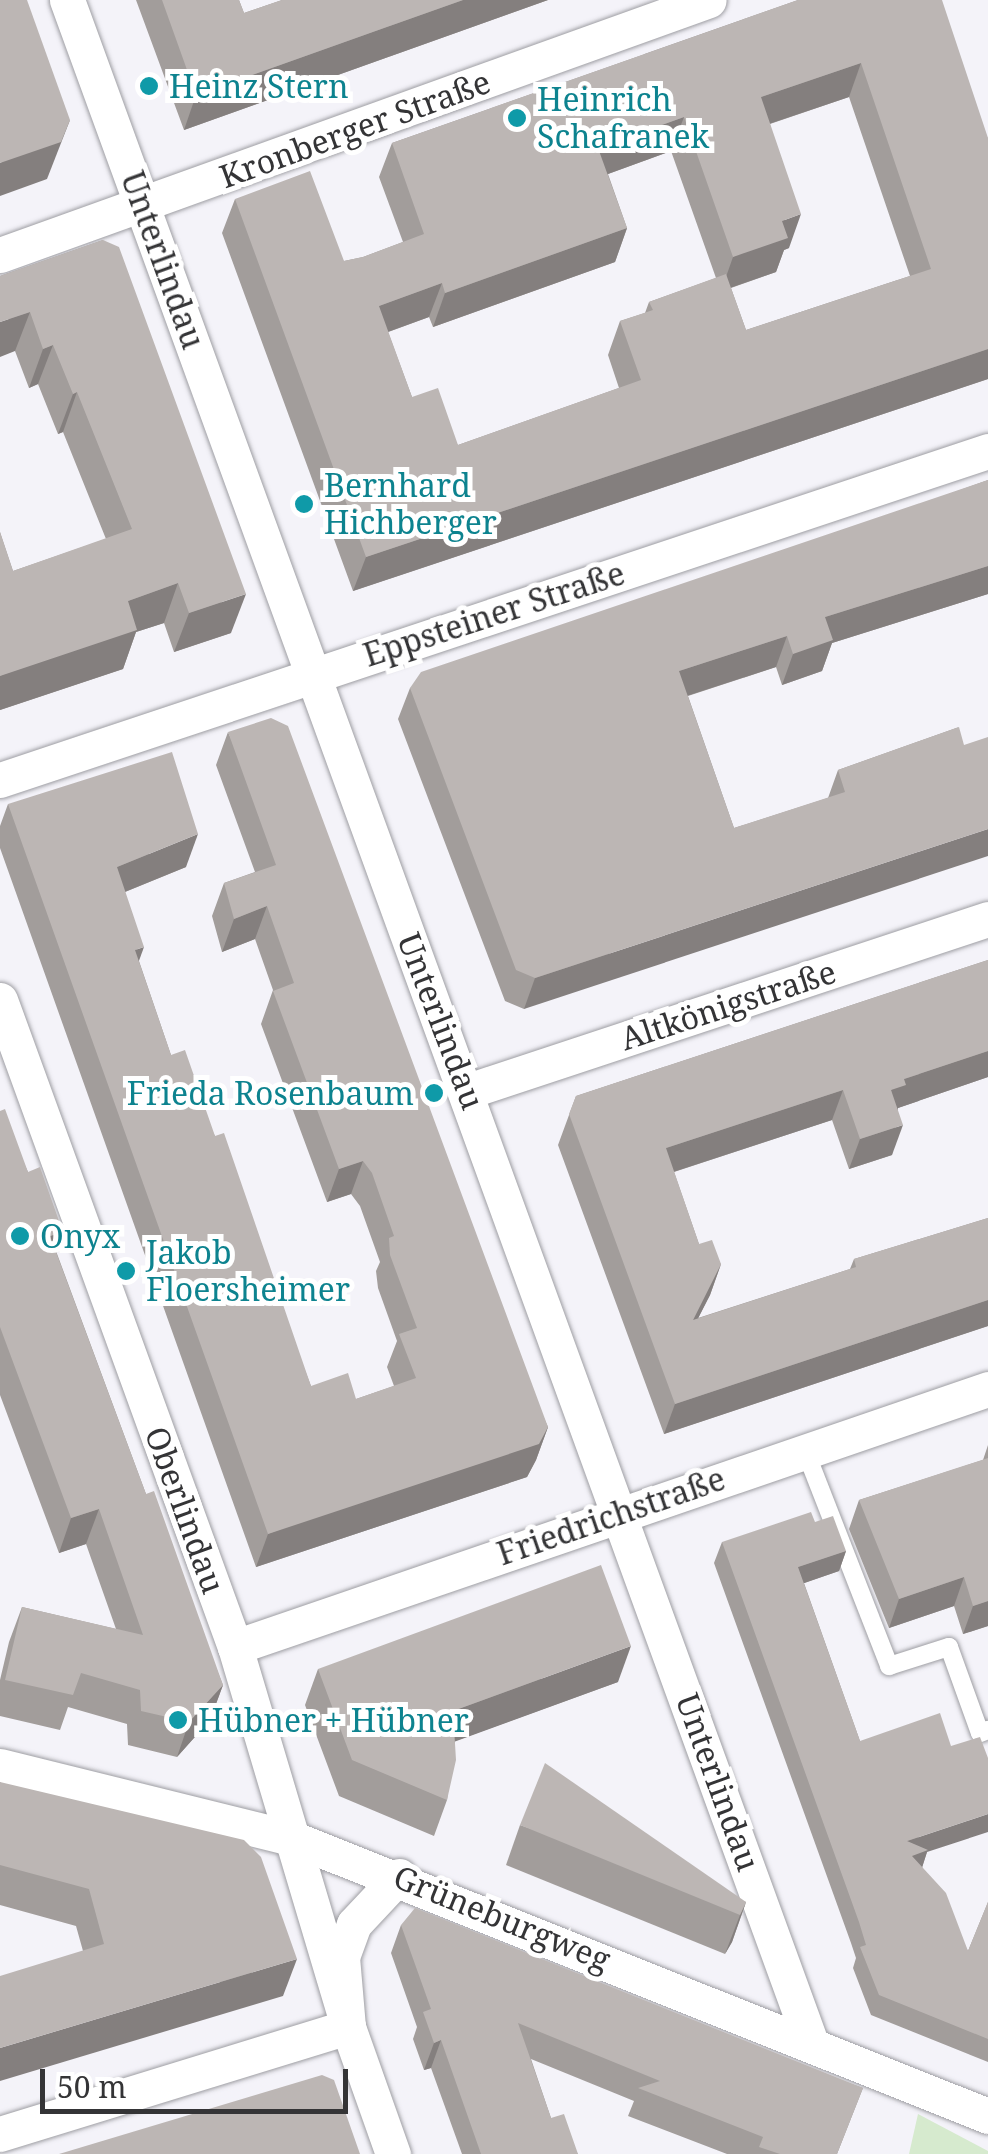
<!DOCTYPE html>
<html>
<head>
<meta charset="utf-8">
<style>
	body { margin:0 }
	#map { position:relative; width:988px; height:2154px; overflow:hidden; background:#f4f3f9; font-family:"Noto Serif",serif }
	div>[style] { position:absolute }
	.green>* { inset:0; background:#d6eace }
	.roads { filter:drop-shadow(0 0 2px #9e9ea3) drop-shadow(0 0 2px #9e9ea3) }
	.lane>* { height:18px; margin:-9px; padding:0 9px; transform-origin:9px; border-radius:9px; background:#fff }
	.street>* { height:35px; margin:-17.5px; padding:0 17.5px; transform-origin:17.5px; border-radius:17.5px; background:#fff }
	.wall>* { inset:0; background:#a29d9b }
	.shaded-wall>* { inset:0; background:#847f7e }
	.building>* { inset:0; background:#bcb6b4 }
	.dots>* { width:28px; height:28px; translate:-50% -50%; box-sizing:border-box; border:5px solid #fff; border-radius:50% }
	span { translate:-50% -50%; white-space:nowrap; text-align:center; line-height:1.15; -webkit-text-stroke:10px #fff; paint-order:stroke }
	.culture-label { font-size:32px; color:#0d838f }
	.left { translate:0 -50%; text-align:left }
	.right { translate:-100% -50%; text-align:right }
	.street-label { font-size:32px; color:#343436 }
	.scale { position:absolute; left:40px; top:2069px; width:308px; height:45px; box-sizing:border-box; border:5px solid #343436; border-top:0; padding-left:12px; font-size:30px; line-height:35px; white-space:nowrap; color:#343436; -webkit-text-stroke:8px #fff; paint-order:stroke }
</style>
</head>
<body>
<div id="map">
	<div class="green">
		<div style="clip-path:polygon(918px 2114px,988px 2151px,988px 2154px,909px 2154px)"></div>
	</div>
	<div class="roads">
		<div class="lane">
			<div style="left:805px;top:1450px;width:232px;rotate:68.7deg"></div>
			<div style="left:889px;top:1666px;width:63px;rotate:-17.6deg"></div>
			<div style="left:949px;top:1647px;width:91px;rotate:70.2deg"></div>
			<div style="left:980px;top:1733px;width:9px;rotate:-21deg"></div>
		</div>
		<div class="street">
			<div style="left:67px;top:0;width:2174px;rotate:69.99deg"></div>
			<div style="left:0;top:255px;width:753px;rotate:-19.78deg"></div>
			<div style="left:0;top:780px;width:1041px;rotate:-18.42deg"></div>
			<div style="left:0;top:1000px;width:688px;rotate:70.04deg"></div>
			<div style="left:235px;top:1647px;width:396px;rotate:73.4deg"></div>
			<div style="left:348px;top:2027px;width:135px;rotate:70.5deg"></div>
			<div style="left:468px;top:1091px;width:548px;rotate:-18.3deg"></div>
			<div style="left:235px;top:1647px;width:796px;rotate:-18.91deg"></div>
			<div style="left:0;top:1766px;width:303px;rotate:13.9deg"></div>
			<div style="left:294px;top:1839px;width:747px;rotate:21.76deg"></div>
			<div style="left:0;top:2134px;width:364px;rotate:-17.1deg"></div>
			<div style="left:348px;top:2027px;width:70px;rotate:-94.9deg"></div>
			<div style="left:342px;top:1957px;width:35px;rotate:-70deg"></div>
			<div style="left:354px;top:1924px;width:66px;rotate:-46.8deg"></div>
		</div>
	</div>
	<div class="wall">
		<div style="clip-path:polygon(136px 0,239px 0,244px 13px,282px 0,548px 0,184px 130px)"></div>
		<div style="clip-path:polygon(evenodd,798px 0,988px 138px,988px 379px,353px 591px,222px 233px,235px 199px,344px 261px,363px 257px,403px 242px,379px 177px,392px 143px,798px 0,849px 97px,910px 276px,746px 330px,731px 288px,776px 272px,784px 250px,789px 248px,770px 124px,849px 97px,798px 0,671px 151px,716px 278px,649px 302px,645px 313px,620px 321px,608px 355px,619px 388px,458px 445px,412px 397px,388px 332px,429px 317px,433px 327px,615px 262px,627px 228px,608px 174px,671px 151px)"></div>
		<div style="clip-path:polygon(103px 240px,231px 633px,174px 652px,164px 623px,136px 632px,123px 669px,0 710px,0 532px,13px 571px,106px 539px,63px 432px,58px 434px,38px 384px,29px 388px,15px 351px,0 276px)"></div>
		<div style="clip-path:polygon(988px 480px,988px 594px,832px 643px,822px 671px,782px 685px,776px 667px,688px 696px,734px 828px,828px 798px,838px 770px,959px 727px,524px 1009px,505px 1001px,398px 719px,410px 688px)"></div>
		<div style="clip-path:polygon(228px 732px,548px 1427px,536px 1460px,527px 1477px,256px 1567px,0 848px,0 826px,8px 804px,186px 867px,125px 892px,139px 961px,171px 1055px,215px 1136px,311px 1386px,356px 1399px,394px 1386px,387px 1367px,397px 1341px,378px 1288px,376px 1271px,380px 1262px,360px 1206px,351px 1194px,327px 1202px,261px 1024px,273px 990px,255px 939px,222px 952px,212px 916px,224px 883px,255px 872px,216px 765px)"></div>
		<div style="clip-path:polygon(988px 960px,988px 1077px,898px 1108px,892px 1155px,849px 1169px,832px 1120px,674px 1172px,699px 1244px,721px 1264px,710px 1295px,698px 1318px,850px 1269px,854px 1259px,988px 1218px,988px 1326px,664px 1434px,558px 1145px,576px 1096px)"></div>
		<div style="clip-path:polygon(0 1111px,28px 1172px,63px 1232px,56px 1251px,146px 1494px,223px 1685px,210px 1720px,177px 1757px,128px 1745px,127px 1724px,68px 1707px,60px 1730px,0 1716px,0 1680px,9px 1642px,22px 1607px,116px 1629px,86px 1544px,59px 1553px,0 1395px)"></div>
		<div style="clip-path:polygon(988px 1445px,988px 1626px,963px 1634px,954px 1606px,889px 1628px,849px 1529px,859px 1500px,983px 1460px)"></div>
		<div style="clip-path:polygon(722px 1542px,846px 1551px,839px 1571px,804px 1583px,860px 1741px,927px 1852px,922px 1867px,968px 1951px,988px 1902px,988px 2062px,871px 2015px,853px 1968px,856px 1958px,851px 1943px,714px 1563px)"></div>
		<div style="clip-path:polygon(318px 1669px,618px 1682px,455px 1741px,447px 1800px,434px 1836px,339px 1796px,305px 1705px)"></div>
		<div style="clip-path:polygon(0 1782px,283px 1996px,83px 1951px,76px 1926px,0 1905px)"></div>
		<div style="clip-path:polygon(520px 1825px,746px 1902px,732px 1942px,725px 1954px,506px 1865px)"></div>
		<div style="clip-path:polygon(401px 1925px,863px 2088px,837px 2154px,727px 2154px,628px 2116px,634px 2101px,531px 2059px,551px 2118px,578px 2154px,462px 2154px,431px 2068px,424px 2070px,413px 2039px,417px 2027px,391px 1953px)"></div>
	</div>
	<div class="shaded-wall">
		<div style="clip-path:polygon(463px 0,548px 0,184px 130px,196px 95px)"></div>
		<div style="clip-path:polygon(861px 63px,849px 97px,748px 131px,761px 97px)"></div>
		<div style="clip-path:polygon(684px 117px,671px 151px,586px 182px,598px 148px)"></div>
		<div style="clip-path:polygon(70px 120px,47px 179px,0 196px,0 163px)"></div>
		<div style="clip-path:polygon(801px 214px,789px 248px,784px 250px,776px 272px,721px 291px,733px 257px,782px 221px)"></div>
		<div style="clip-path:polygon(627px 228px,615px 262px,433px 327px,445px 293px)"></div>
		<div style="clip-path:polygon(442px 283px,429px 317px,366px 340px,379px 306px)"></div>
		<div style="clip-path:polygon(30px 312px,15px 351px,0 357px,0 322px)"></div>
		<div style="clip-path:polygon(53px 345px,38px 384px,29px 388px,43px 349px)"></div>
		<div style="clip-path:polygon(988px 349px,988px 379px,353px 591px,366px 557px)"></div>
		<div style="clip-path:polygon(77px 392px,63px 432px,58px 434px,73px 394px)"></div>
		<div style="clip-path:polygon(988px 566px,988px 594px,832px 643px,822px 671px,782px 685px,793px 654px,825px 617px)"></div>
		<div style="clip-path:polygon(178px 583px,164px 623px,136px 632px,123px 669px,0 710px,0 676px,128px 601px)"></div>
		<div style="clip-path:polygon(246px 594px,231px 633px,174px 652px,189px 613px)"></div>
		<div style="clip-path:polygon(787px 636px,776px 667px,668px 702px,679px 671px)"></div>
		<div style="clip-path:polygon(988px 829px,988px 856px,524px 1009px,535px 978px)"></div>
		<div style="clip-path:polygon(198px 834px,186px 867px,105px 900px,117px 867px)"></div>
		<div style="clip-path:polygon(267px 906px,255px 939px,222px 952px,234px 919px)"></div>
		<div style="clip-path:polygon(144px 947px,132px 980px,135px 950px)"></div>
		<div style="clip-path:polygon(988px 1051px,988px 1077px,898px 1108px,895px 1116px,891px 1090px,904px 1079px)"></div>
		<div style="clip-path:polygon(843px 1090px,832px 1120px,655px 1178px,666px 1148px)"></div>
		<div style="clip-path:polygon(903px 1125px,892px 1155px,849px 1169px,860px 1139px)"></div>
		<div style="clip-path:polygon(363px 1161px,351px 1194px,327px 1202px,339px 1169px)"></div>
		<div style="clip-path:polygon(63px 1232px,50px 1266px,50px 1236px)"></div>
		<div style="clip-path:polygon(721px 1264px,710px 1295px,682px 1350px,693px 1320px)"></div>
		<div style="clip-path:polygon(988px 1300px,988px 1326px,664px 1434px,675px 1404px)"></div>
		<div style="clip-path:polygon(548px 1427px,536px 1460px,527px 1477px,256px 1567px,268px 1534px)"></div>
		<div style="clip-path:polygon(99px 1509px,86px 1544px,59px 1553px,71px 1518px)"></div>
		<div style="clip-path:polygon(846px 1551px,839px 1571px,790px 1588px,798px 1567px)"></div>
		<div style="clip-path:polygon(964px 1577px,954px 1606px,889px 1628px,899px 1599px)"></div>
		<div style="clip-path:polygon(988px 1601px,988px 1626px,963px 1634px,973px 1606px)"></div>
		<div style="clip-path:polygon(631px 1646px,618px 1682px,440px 1747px,453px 1711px)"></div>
		<div style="clip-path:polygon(223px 1685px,210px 1720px,177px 1757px,189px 1722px)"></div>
		<div style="clip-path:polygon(988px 1814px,988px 1832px,927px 1852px,921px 1871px,905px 1877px,907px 1841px)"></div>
		<div style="clip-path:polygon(746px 1902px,732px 1942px,725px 1954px,740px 1915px)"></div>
		<div style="clip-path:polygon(297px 1959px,283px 1996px,0 2081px,0 2048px)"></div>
		<div style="clip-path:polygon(441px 2040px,431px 2068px,424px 2070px,434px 2043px)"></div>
	</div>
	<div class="building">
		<div style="clip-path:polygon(0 0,27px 0,70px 120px,61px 142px,0 163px)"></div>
		<div style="clip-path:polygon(162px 0,239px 0,244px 13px,282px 0,463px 0,196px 95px)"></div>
		<div style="clip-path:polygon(evenodd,798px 0,942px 0,988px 138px,988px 349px,366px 557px,235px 199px,310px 171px,344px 261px,363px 257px,424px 234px,392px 143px,798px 0,861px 63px,931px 269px,746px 330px,726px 274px,649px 302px,653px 310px,620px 321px,641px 380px,458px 445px,438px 388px,412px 397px,379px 306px,442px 283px,445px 293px,627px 228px,598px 148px,684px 117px,733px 257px,788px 238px,782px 221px,801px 214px,761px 97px,861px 63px)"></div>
		<div style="clip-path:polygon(103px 240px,119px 247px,246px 594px,189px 613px,178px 583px,128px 601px,137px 630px,0 676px,0 532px,13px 571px,132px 529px,77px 392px,73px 394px,53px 345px,43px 349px,30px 312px,0 322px,0 276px)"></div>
		<div style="clip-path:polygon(988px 480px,988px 566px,825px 617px,833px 640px,793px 654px,787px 636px,679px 671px,734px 828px,845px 792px,838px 770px,959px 727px,964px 745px,988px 737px,988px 829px,535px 978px,516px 970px,410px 688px,421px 672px)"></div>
		<div style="clip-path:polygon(271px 718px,288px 726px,548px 1427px,539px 1444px,268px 1534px,8px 804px,172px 752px,198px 834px,117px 867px,144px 947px,135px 950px,171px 1055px,185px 1050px,215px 1136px,224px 1133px,311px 1386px,348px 1373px,356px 1399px,416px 1378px,399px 1334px,417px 1328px,390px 1255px,389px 1238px,394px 1236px,372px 1173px,363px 1161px,339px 1169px,273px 991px,294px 983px,267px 906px,234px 919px,224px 883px,276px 865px,228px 732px)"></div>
		<div style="clip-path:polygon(988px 960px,988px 1051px,904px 1079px,906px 1085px,891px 1090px,903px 1125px,860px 1139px,843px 1090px,666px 1148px,699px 1244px,712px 1240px,721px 1264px,693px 1320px,856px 1267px,854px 1259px,988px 1218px,988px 1300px,675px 1404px,569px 1114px,576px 1096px)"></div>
		<div style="clip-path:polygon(5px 1109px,28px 1172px,40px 1167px,63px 1232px,50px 1236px,146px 1494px,154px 1491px,223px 1685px,189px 1722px,141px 1711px,140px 1690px,81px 1673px,73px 1695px,5px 1680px,22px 1607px,143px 1635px,99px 1509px,71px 1518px,0 1327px,0 1111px)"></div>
		<div style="clip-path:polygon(988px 1458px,988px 1601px,973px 1606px,964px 1577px,899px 1599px,859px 1500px)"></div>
		<div style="clip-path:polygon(811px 1512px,815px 1522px,833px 1516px,846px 1551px,798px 1567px,860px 1741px,940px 1713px,951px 1746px,980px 1737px,988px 1758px,988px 1814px,907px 1841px,928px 1850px,912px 1856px,946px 1893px,968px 1951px,988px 1902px,988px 2039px,879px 1995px,860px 1947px,866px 1945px,859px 1922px,722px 1542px)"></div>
		<div style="clip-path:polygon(601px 1565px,631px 1646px,453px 1711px,456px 1760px,447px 1800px,352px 1760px,318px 1669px)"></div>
		<div style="clip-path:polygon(545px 1763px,746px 1902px,740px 1915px,520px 1825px)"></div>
		<div style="clip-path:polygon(0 1782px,244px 1840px,261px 1857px,297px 1959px,0 2048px,0 1976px,104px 1944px,89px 1889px,0 1865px)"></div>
		<div style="clip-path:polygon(415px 1908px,863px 2088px,837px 2154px,780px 2154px,759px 2147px,763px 2137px,638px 2088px,660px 2081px,518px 2023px,551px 2118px,564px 2114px,578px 2154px,481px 2154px,441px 2040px,434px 2043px,423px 2012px,431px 2009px,401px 1925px)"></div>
		<div style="clip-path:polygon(322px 2075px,334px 2080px,360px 2154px,59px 2154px)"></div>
	</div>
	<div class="dots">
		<div style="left:149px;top:86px;background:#0f9aa8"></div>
		<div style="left:517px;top:118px;background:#0f9aa8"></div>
		<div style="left:304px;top:504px;background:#0f9aa8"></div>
		<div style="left:434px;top:1093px;background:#0f9aa8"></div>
		<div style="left:20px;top:1236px;background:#0f9aa8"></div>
		<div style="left:126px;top:1271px;background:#0f9aa8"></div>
		<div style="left:178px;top:1720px;background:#0f9aa8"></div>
	</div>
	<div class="culture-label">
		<span class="left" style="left:169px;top:86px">Heinz Stern</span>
		<span class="left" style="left:537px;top:118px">Heinrich<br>Schafranek</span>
		<span class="left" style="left:324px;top:504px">Bernhard<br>Hichberger</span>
		<span class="right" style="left:414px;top:1093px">Frieda Rosenbaum</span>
		<span class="left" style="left:40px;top:1236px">Onyx</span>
		<span class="left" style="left:146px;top:1271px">Jakob<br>Floersheimer</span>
		<span class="left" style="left:198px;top:1720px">Hübner + Hübner</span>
	</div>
	<div class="street-label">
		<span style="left:355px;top:129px;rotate:-20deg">Kronberger Straße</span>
		<span style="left:163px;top:260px;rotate:70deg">Unterlindau</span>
		<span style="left:494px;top:614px;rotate:-18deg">Eppsteiner Straße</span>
		<span style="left:728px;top:1005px;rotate:-18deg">Altkönigstraße</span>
		<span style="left:441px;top:1021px;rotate:69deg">Unterlindau</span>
		<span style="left:185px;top:1510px;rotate:70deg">Oberlindau</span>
		<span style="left:611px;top:1516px;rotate:-19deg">Friedrichstraße</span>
		<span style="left:718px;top:1782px;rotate:70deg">Unterlindau</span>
		<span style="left:502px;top:1918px;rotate:22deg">Grüneburgweg</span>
	</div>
	<div class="scale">50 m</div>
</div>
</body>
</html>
